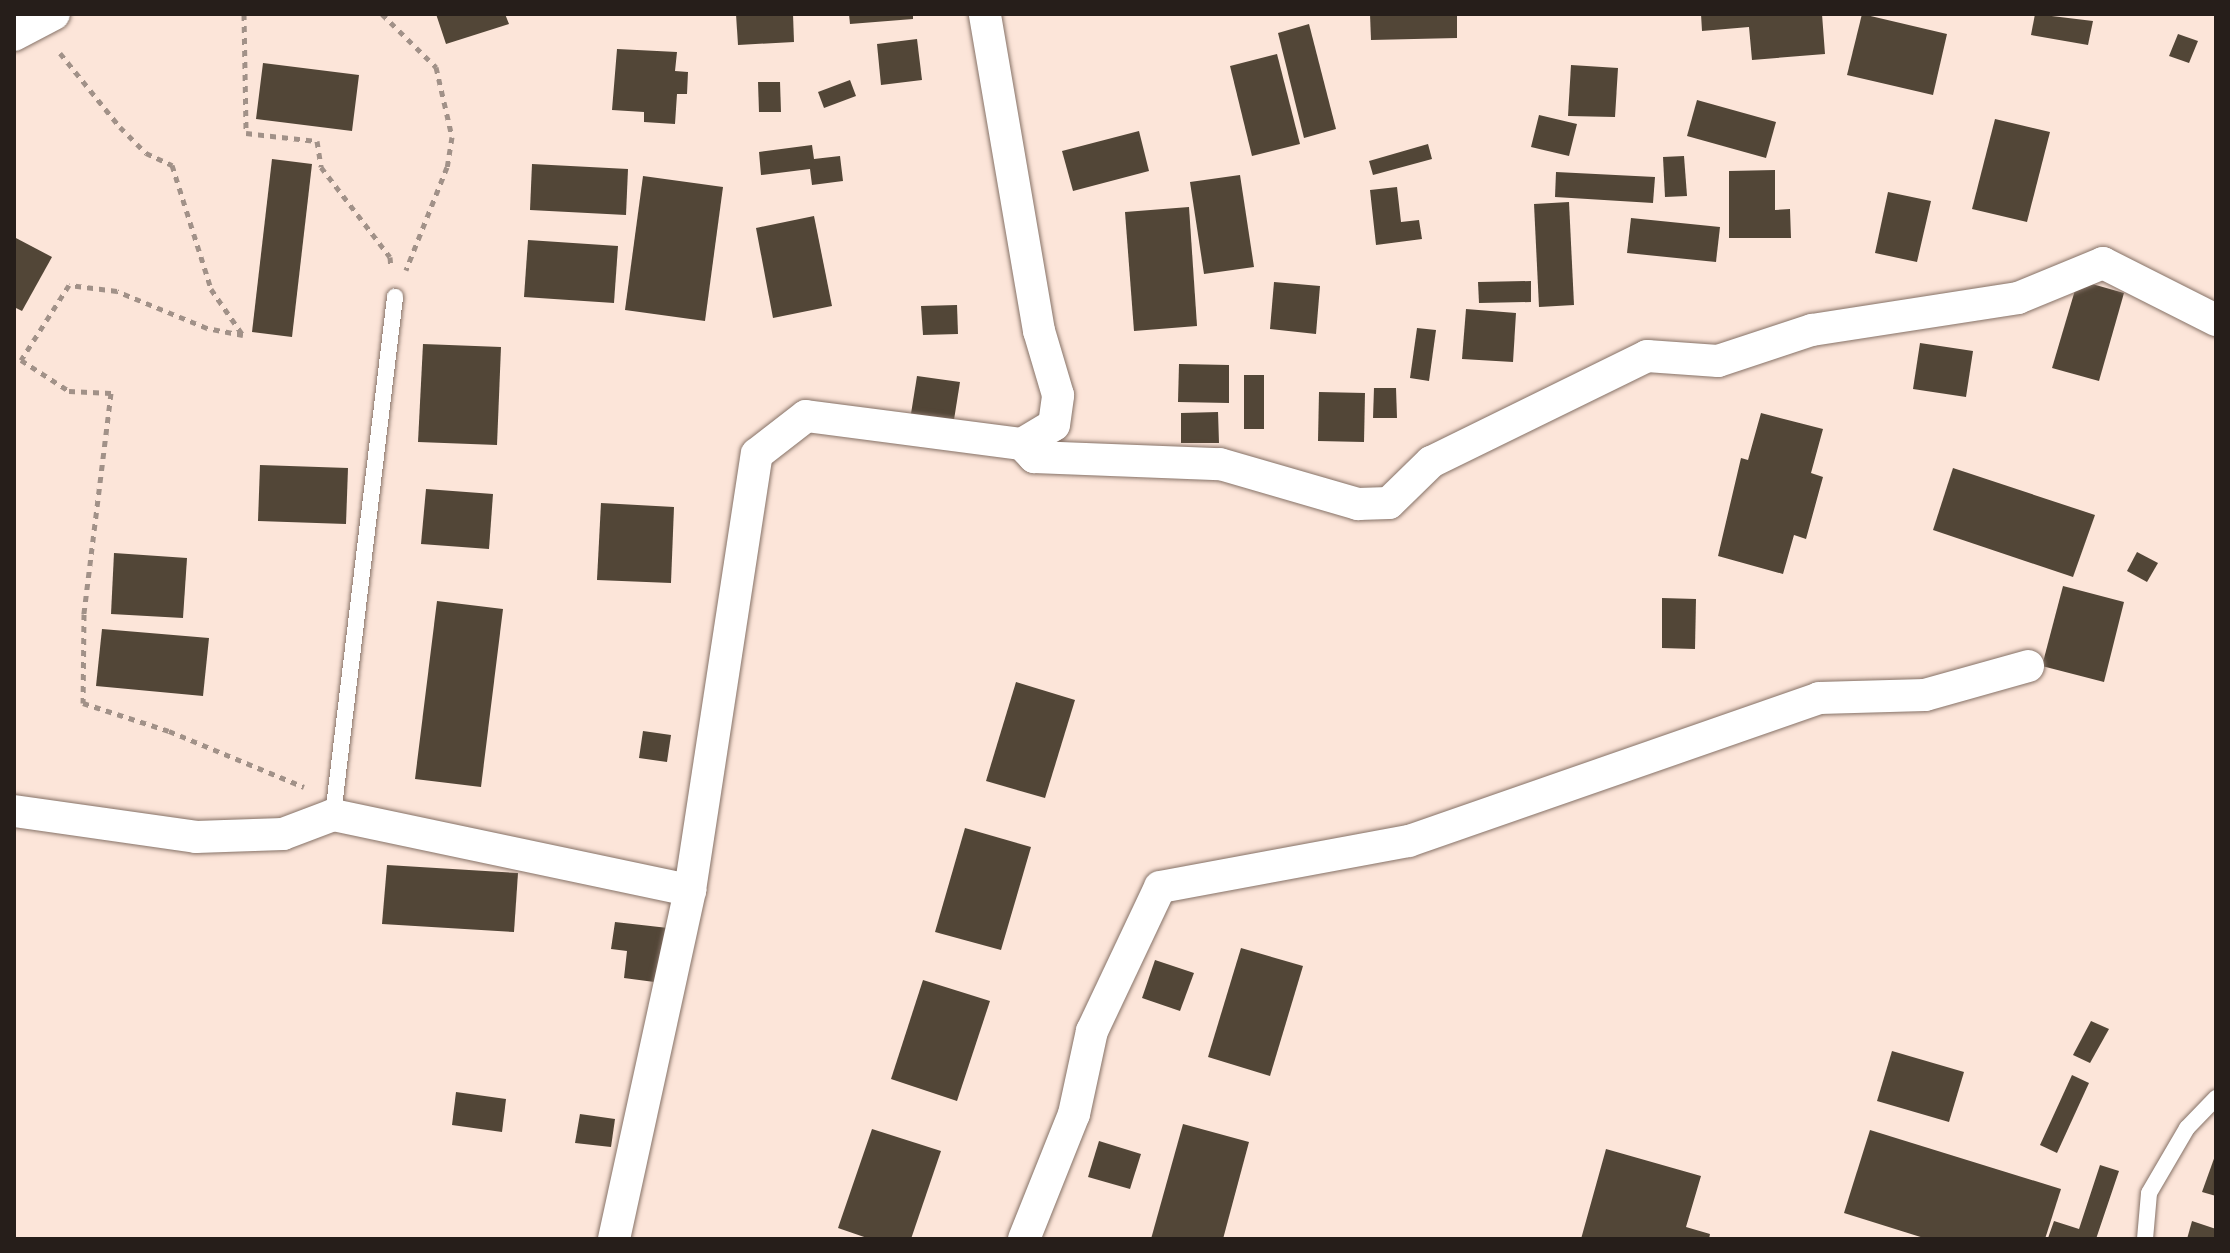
<!DOCTYPE html>
<html>
<head>
<meta charset="utf-8">
<style>
	body { margin:0 }
	#map { position:relative; width:2230px; height:1253px; overflow:hidden; background:#fce5d9; font-family:Poppins,sans-serif }
	div>[style] { position:absolute }
	.building>* { inset:0; background:#524637 }
	.path>* { height:5px; margin-top:-2.5px; transform-origin:0; background:repeating-linear-gradient(90deg,#a19188 0 6px,transparent 0 12px) }
	.roads { filter:drop-shadow(0 0 2px #867267) drop-shadow(0 0 2px #867267) }
	.lane>* { height:16px; margin:-8px; padding:0 8px; transform-origin:8px; border-radius:8px; background:#fff }
	.street>* { height:32px; margin:-16px; padding:0 16px; transform-origin:16px; border-radius:16px; background:#fff }
	span { translate:-50% -50%; white-space:nowrap; text-align:center; line-height:1.15; -webkit-text-stroke:8px #fff5f1; paint-order:stroke }
	.frame { position:absolute; inset:0; border:16px solid #261e1a; pointer-events:none }
</style>
</head>
<body>
<div id="map">
	<div class="building">
		<div style="clip-path:polygon(436px 14px,505px 14px,509px 24px,446px 44px)"></div>
		<div style="clip-path:polygon(736px 14px,793px 14px,794px 42px,738px 45px)"></div>
		<div style="clip-path:polygon(849px 14px,913px 14px,913px 19px,850px 24px)"></div>
		<div style="clip-path:polygon(1370px 14px,1457px 14px,1457px 38px,1371px 40px)"></div>
		<div style="clip-path:polygon(1701px 14px,1822px 14px,1825px 54px,1752px 60px,1749px 27px,1702px 31px)"></div>
		<div style="clip-path:polygon(1862px 14px,1947px 34px,1933px 95px,1847px 75px)"></div>
		<div style="clip-path:polygon(2035px 14px,2093px 21px,2088px 45px,2031px 35px)"></div>
		<div style="clip-path:polygon(1309px 24px,1336px 129px,1304px 138px,1278px 33px)"></div>
		<div style="clip-path:polygon(2178px 34px,2198px 41px,2189px 63px,2169px 56px)"></div>
		<div style="clip-path:polygon(917px 39px,922px 80px,881px 85px,877px 44px)"></div>
		<div style="clip-path:polygon(617px 49px,677px 52px,675px 71px,688px 72px,687px 94px,677px 94px,675px 124px,644px 122px,644px 112px,612px 110px)"></div>
		<div style="clip-path:polygon(1277px 54px,1300px 144px,1252px 156px,1230px 66px)"></div>
		<div style="clip-path:polygon(263px 63px,359px 75px,352px 131px,256px 119px)"></div>
		<div style="clip-path:polygon(1571px 65px,1618px 68px,1615px 117px,1568px 116px)"></div>
		<div style="clip-path:polygon(850px 80px,856px 96px,824px 108px,818px 92px)"></div>
		<div style="clip-path:polygon(758px 82px,780px 82px,781px 112px,759px 112px)"></div>
		<div style="clip-path:polygon(1697px 100px,1776px 122px,1766px 158px,1687px 136px)"></div>
		<div style="clip-path:polygon(1539px 115px,1577px 124px,1569px 156px,1531px 147px)"></div>
		<div style="clip-path:polygon(1995px 119px,2050px 132px,2027px 222px,1972px 209px)"></div>
		<div style="clip-path:polygon(1139px 131px,1149px 171px,1073px 191px,1062px 151px)"></div>
		<div style="clip-path:polygon(1428px 144px,1432px 159px,1373px 175px,1369px 161px)"></div>
		<div style="clip-path:polygon(812px 145px,814px 159px,840px 156px,843px 181px,812px 185px,810px 169px,761px 175px,759px 152px)"></div>
		<div style="clip-path:polygon(1684px 156px,1687px 196px,1665px 197px,1663px 157px)"></div>
		<div style="clip-path:polygon(272px 159px,312px 164px,292px 337px,252px 332px)"></div>
		<div style="clip-path:polygon(532px 164px,628px 169px,626px 215px,530px 210px)"></div>
		<div style="clip-path:polygon(1775px 170px,1775px 210px,1790px 209px,1791px 238px,1729px 238px,1729px 171px)"></div>
		<div style="clip-path:polygon(1556px 172px,1655px 177px,1653px 203px,1555px 197px)"></div>
		<div style="clip-path:polygon(1240px 175px,1254px 267px,1204px 274px,1190px 182px)"></div>
		<div style="clip-path:polygon(643px 176px,723px 187px,705px 321px,625px 310px)"></div>
		<div style="clip-path:polygon(1397px 187px,1401px 222px,1419px 220px,1422px 239px,1376px 245px,1370px 190px)"></div>
		<div style="clip-path:polygon(1888px 192px,1931px 201px,1917px 262px,1875px 253px)"></div>
		<div style="clip-path:polygon(1569px 202px,1574px 305px,1539px 307px,1534px 204px)"></div>
		<div style="clip-path:polygon(1189px 207px,1197px 326px,1134px 331px,1125px 212px)"></div>
		<div style="clip-path:polygon(814px 216px,832px 306px,773px 318px,756px 228px)"></div>
		<div style="clip-path:polygon(1631px 218px,1720px 227px,1716px 262px,1627px 253px)"></div>
		<div style="clip-path:polygon(14px 237px,52px 257px,22px 311px,14px 307px)"></div>
		<div style="clip-path:polygon(528px 240px,618px 246px,614px 303px,524px 297px)"></div>
		<div style="clip-path:polygon(2078px 280px,2124px 293px,2099px 381px,2052px 368px)"></div>
		<div style="clip-path:polygon(1531px 281px,1531px 302px,1479px 303px,1478px 282px)"></div>
		<div style="clip-path:polygon(1274px 282px,1320px 286px,1316px 334px,1270px 329px)"></div>
		<div style="clip-path:polygon(957px 305px,958px 334px,923px 335px,921px 306px)"></div>
		<div style="clip-path:polygon(1466px 309px,1516px 313px,1513px 362px,1462px 359px)"></div>
		<div style="clip-path:polygon(1417px 328px,1436px 330px,1429px 381px,1410px 378px)"></div>
		<div style="clip-path:polygon(1920px 343px,1973px 351px,1966px 397px,1913px 389px)"></div>
		<div style="clip-path:polygon(423px 344px,501px 347px,497px 445px,418px 442px)"></div>
		<div style="clip-path:polygon(1179px 364px,1229px 365px,1229px 403px,1178px 402px)"></div>
		<div style="clip-path:polygon(1244px 375px,1264px 375px,1264px 429px,1244px 429px)"></div>
		<div style="clip-path:polygon(917px 376px,960px 382px,953px 426px,910px 420px)"></div>
		<div style="clip-path:polygon(1374px 388px,1396px 388px,1397px 418px,1373px 418px)"></div>
		<div style="clip-path:polygon(1319px 392px,1365px 393px,1364px 442px,1318px 441px)"></div>
		<div style="clip-path:polygon(1218px 412px,1219px 443px,1181px 443px,1181px 413px)"></div>
		<div style="clip-path:polygon(1761px 413px,1823px 429px,1811px 473px,1823px 477px,1806px 539px,1794px 535px,1783px 574px,1718px 556px,1741px 458px,1748px 460px)"></div>
		<div style="clip-path:polygon(260px 465px,348px 468px,346px 524px,258px 521px)"></div>
		<div style="clip-path:polygon(1953px 468px,2095px 515px,2073px 577px,1933px 530px)"></div>
		<div style="clip-path:polygon(426px 489px,493px 494px,489px 549px,421px 544px)"></div>
		<div style="clip-path:polygon(601px 503px,674px 507px,671px 583px,597px 580px)"></div>
		<div style="clip-path:polygon(2137px 552px,2158px 563px,2147px 582px,2127px 571px)"></div>
		<div style="clip-path:polygon(114px 553px,187px 558px,183px 618px,111px 614px)"></div>
		<div style="clip-path:polygon(2063px 586px,2124px 602px,2104px 682px,2042px 666px)"></div>
		<div style="clip-path:polygon(1662px 598px,1696px 599px,1695px 649px,1662px 648px)"></div>
		<div style="clip-path:polygon(437px 601px,503px 609px,481px 787px,415px 779px)"></div>
		<div style="clip-path:polygon(102px 629px,209px 638px,203px 696px,96px 686px)"></div>
		<div style="clip-path:polygon(1016px 682px,1075px 700px,1045px 798px,986px 781px)"></div>
		<div style="clip-path:polygon(643px 731px,671px 735px,667px 762px,639px 758px)"></div>
		<div style="clip-path:polygon(965px 828px,1031px 847px,1001px 950px,935px 932px)"></div>
		<div style="clip-path:polygon(387px 865px,518px 873px,514px 932px,382px 924px)"></div>
		<div style="clip-path:polygon(615px 922px,668px 928px,662px 983px,624px 978px,627px 951px,611px 949px)"></div>
		<div style="clip-path:polygon(1241px 948px,1303px 966px,1270px 1076px,1208px 1057px)"></div>
		<div style="clip-path:polygon(1155px 960px,1194px 973px,1180px 1011px,1142px 998px)"></div>
		<div style="clip-path:polygon(923px 980px,990px 1001px,957px 1101px,891px 1079px)"></div>
		<div style="clip-path:polygon(2091px 1021px,2109px 1029px,2090px 1063px,2073px 1055px)"></div>
		<div style="clip-path:polygon(1892px 1051px,1964px 1072px,1949px 1122px,1877px 1101px)"></div>
		<div style="clip-path:polygon(2072px 1075px,2089px 1083px,2057px 1153px,2040px 1145px)"></div>
		<div style="clip-path:polygon(456px 1092px,506px 1099px,502px 1132px,452px 1125px)"></div>
		<div style="clip-path:polygon(580px 1114px,615px 1119px,611px 1147px,575px 1143px)"></div>
		<div style="clip-path:polygon(1183px 1124px,1249px 1142px,1223px 1239px,1151px 1239px)"></div>
		<div style="clip-path:polygon(872px 1129px,941px 1151px,911px 1239px,870px 1239px,838px 1228px)"></div>
		<div style="clip-path:polygon(1870px 1130px,2061px 1189px,2045px 1239px,1927px 1239px,1844px 1213px)"></div>
		<div style="clip-path:polygon(1099px 1141px,1141px 1154px,1130px 1189px,1088px 1177px)"></div>
		<div style="clip-path:polygon(1606px 1149px,1701px 1176px,1686px 1227px,1710px 1234px,1709px 1239px,1581px 1239px)"></div>
		<div style="clip-path:polygon(2216px 1153px,2216px 1196px,2202px 1192px)"></div>
		<div style="clip-path:polygon(2100px 1165px,2119px 1171px,2096px 1239px,2048px 1238px,2054px 1221px,2079px 1229px)"></div>
		<div style="clip-path:polygon(2192px 1221px,2216px 1229px,2216px 1239px,2187px 1239px)"></div>
	</div>
	<div class="path">
		<div style="left:244px;top:14px;width:119px;rotate:89deg"></div>
		<div style="left:246px;top:133px;width:71px;rotate:6.4deg"></div>
		<div style="left:317px;top:141px;width:26px;rotate:81deg"></div>
		<div style="left:321px;top:167px;width:113px;rotate:52.5deg"></div>
		<div style="left:390px;top:257px;width:11px;rotate:85deg"></div>
		<div style="left:382px;top:14px;width:76px;rotate:44.5deg"></div>
		<div style="left:436px;top:67px;width:72px;rotate:77.1deg"></div>
		<div style="left:452px;top:137px;width:30px;rotate:99deg"></div>
		<div style="left:447px;top:167px;width:111px;rotate:111.7deg"></div>
		<div style="left:60px;top:53px;width:95px;rotate:51deg"></div>
		<div style="left:120px;top:127px;width:37px;rotate:45deg"></div>
		<div style="left:146px;top:153px;width:29px;rotate:25deg"></div>
		<div style="left:172px;top:165px;width:130px;rotate:72.5deg"></div>
		<div style="left:211px;top:289px;width:55px;rotate:55.4deg"></div>
		<div style="left:243px;top:335px;width:37px;rotate:-169deg"></div>
		<div style="left:207px;top:328px;width:97px;rotate:-157.7deg"></div>
		<div style="left:117px;top:291px;width:48px;rotate:-172.9deg"></div>
		<div style="left:69px;top:285px;width:89px;rotate:122.6deg"></div>
		<div style="left:21px;top:360px;width:57px;rotate:32.9deg"></div>
		<div style="left:69px;top:391px;width:42px;rotate:2.7deg"></div>
		<div style="left:111px;top:393px;width:223px;rotate:97deg"></div>
		<div style="left:84px;top:614px;width:89px;rotate:90.6deg"></div>
		<div style="left:83px;top:703px;width:90px;rotate:18deg"></div>
		<div style="left:169px;top:731px;width:146px;rotate:22.5deg"></div>
	</div>
	<div class="roads">
		<div class="lane">
			<div style="left:333px;top:815px;width:522px;rotate:-83.17deg"></div>
			<div style="left:2145px;top:1239px;width:46px;rotate:-85deg"></div>
			<div style="left:2149px;top:1193px;width:75px;rotate:-59.7deg"></div>
			<div style="left:2187px;top:1128px;width:42px;rotate:-46deg"></div>
		</div>
		<div class="street">
			<div style="left:14px;top:35px;width:45px;rotate:-27.7deg"></div>
			<div style="left:1022px;top:444px;width:18px;rotate:47deg"></div>
			<div style="left:1034px;top:457px;width:186px;rotate:2.2deg"></div>
			<div style="left:1220px;top:464px;width:144px;rotate:16.2deg"></div>
			<div style="left:1358px;top:504px;width:31px;rotate:-2deg"></div>
			<div style="left:1389px;top:503px;width:59px;rotate:-44.3deg"></div>
			<div style="left:1431px;top:462px;width:241px;rotate:-26.1deg"></div>
			<div style="left:1647px;top:356px;width:71px;rotate:4deg"></div>
			<div style="left:1718px;top:361px;width:99px;rotate:-18.3deg"></div>
			<div style="left:1812px;top:330px;width:208px;rotate:-8.8deg"></div>
			<div style="left:2018px;top:298px;width:92px;rotate:-22.4deg"></div>
			<div style="left:2103px;top:263px;width:127px;rotate:26.8deg"></div>
			<div style="left:14px;top:811px;width:184px;rotate:8.1deg"></div>
			<div style="left:196px;top:837px;width:87px;rotate:-2deg"></div>
			<div style="left:283px;top:834px;width:53px;rotate:-20.8deg"></div>
			<div style="left:333px;top:815px;width:365px;rotate:11.9deg"></div>
			<div style="left:614px;top:1239px;width:357px;rotate:-77.7deg"></div>
			<div style="left:690px;top:890px;width:441px;rotate:-81.3deg"></div>
			<div style="left:757px;top:454px;width:62px;rotate:-37.8deg"></div>
			<div style="left:806px;top:416px;width:218px;rotate:7.4deg"></div>
			<div style="left:1022px;top:444px;width:37px;rotate:-31deg"></div>
			<div style="left:1054px;top:425px;width:30px;rotate:-82deg"></div>
			<div style="left:1058px;top:395px;width:67px;rotate:-106.5deg"></div>
			<div style="left:1039px;top:331px;width:322px;rotate:-99.7deg"></div>
			<div style="left:1024px;top:1239px;width:135px;rotate:-68.2deg"></div>
			<div style="left:1074px;top:1114px;width:85px;rotate:-77.8deg"></div>
			<div style="left:1092px;top:1031px;width:159px;rotate:-64.7deg"></div>
			<div style="left:1160px;top:887px;width:253px;rotate:-10.5deg"></div>
			<div style="left:1409px;top:841px;width:434px;rotate:-19.2deg"></div>
			<div style="left:1819px;top:698px;width:106px;rotate:-1.6deg"></div>
			<div style="left:1925px;top:695px;width:107px;rotate:-15.7deg"></div>
		</div>
	</div>
	<div class="frame"></div>
</div>
</body>
</html>
